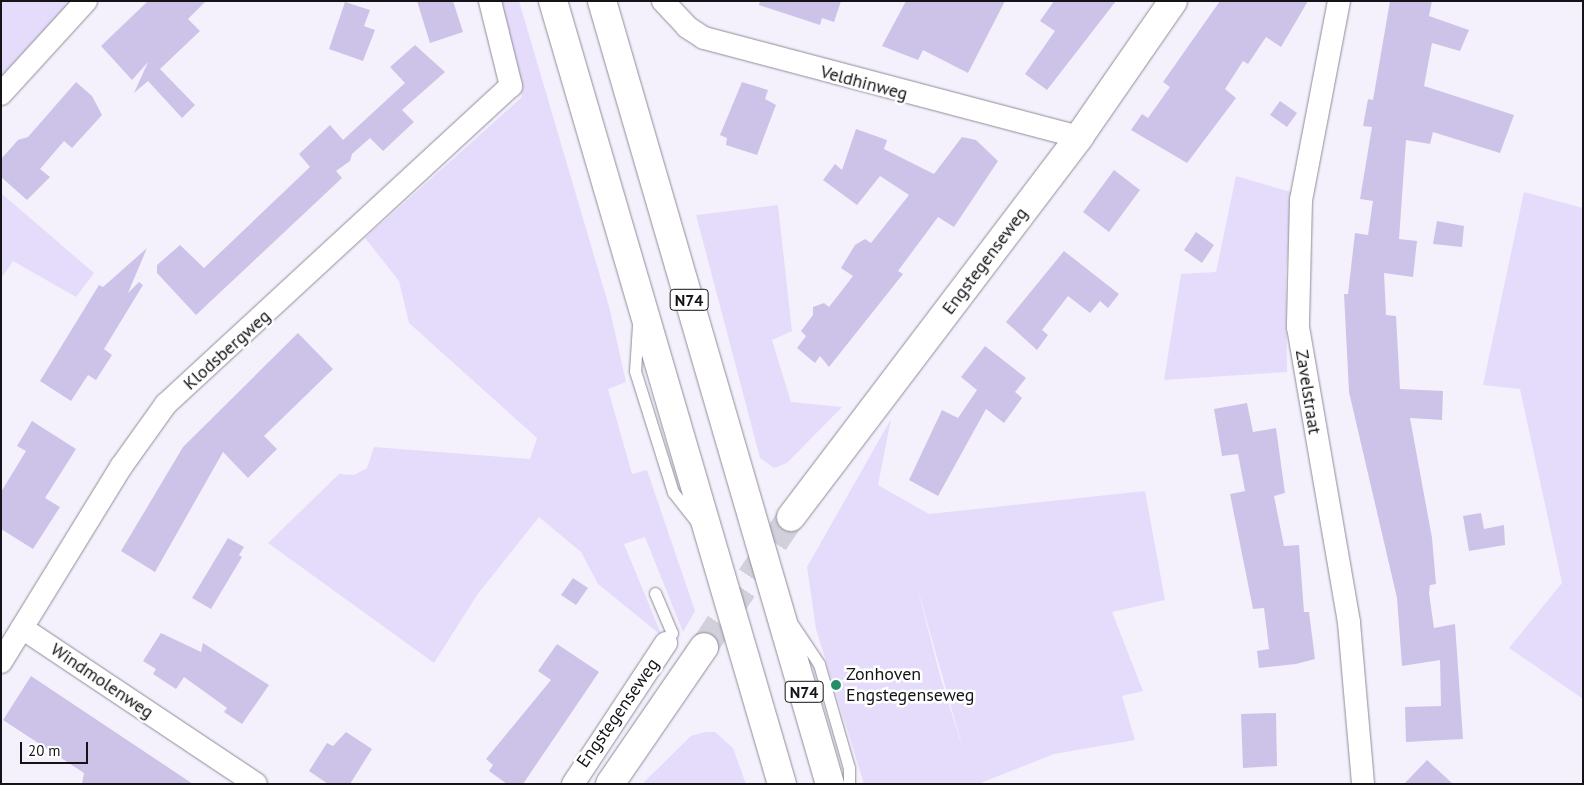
<!DOCTYPE html>
<html>
<head>
<meta charset="utf-8">
<style>
	body { margin:0 }
	#map { position:relative; width:1584px; height:785px; overflow:hidden; background:#f4f1fd; font-family:"PT Sans",sans-serif }
	div>[style] { position:absolute }
	.green>* { inset:0; background:#e5dcfc }
	.building>* { inset:0; background:#cdc3e8 }
	.tertiary-tunnel>* { height:28px; margin-top:-14px; transform-origin:0; background:repeating-linear-gradient(90deg,#d2d0da 0 28px,transparent 0 42px) }
	.roads { filter:drop-shadow(0 0 1px #8f8c97) drop-shadow(0 0 1px #8f8c97) }
	.service>* { height:11px; margin:-5.5px; padding:0 5.5px; transform-origin:5.5px; border-radius:5.5px; background:#fff }
	.minor>* { height:22px; margin:-11px; padding:0 11px; transform-origin:11px; border-radius:11px; background:#fff }
	.tertiary>* { height:28px; margin:-14px; padding:0 14px; transform-origin:14px; border-radius:14px; background:#fff }
	.trunk>* { height:28px; margin:-14px; padding:0 14px; transform-origin:14px; border-radius:14px; background:#fff }
	.dots>* { width:14px; height:14px; translate:-50% -50%; box-sizing:border-box; border:2px solid #fff; border-radius:50% }
	span { translate:-50% -50%; white-space:nowrap; text-align:center; line-height:1.15; -webkit-text-stroke:5px #fff; paint-order:stroke }
	.shield-label span { padding:1px 4px; background:#fff; border:1px solid; border-radius:4px; -webkit-text-stroke-width:0 }
	.shield-label { font-size:16px; color:#141317; font-weight:700 }
	.street-label { font-size:18px; color:#141317 }
	.poi-label { font-size:18px; color:#141317 }
	.left { translate:0 -50%; text-align:left }
	.frame { position:absolute; inset:0; border:2px solid #141317; pointer-events:none }
	.scale { position:absolute; left:20px; top:742px; width:68px; height:22px; box-sizing:border-box; border:2px solid #141317; border-top:0; padding-left:6px; font-size:15px; line-height:18px; white-space:nowrap; color:#141317; -webkit-text-stroke:4px #fff; paint-order:stroke }
</style>
</head>
<body>
<div id="map">
	<div class="green">
		<div style="clip-path:polygon(1px 1px,78px 1px,1px 78px)"></div>
		<div style="clip-path:polygon(495px 1px,519px 1px,610px 310px,626px 382px,608px 389px,632px 474px,647px 470px,695px 611px,683px 632px,645px 537px,624px 544px,662px 636px,598px 584px,581px 552px,539px 517px,477px 595px,434px 663px,268px 543px,339px 474px,354px 475px,367px 468px,374px 447px,530px 459px,537px 438px,409px 323px,399px 281px,365px 238px,522px 97px)"></div>
		<div style="clip-path:polygon(1236px 176px,1294px 193px,1286px 270px,1287px 372px,1164px 380px,1181px 274px,1216px 272px)"></div>
		<div style="clip-path:polygon(1524px 192px,1583px 208px,1583px 699px,1509px 648px,1562px 583px,1520px 389px,1483px 385px)"></div>
		<div style="clip-path:polygon(1px 193px,94px 273px,76px 297px,13px 261px,1px 279px)"></div>
		<div style="clip-path:polygon(778px 205px,792px 331px,772px 340px,791px 402px,842px 407px,787px 463px,774px 468px,760px 458px,696px 215px)"></div>
		<div style="clip-path:polygon(evenodd,891px 419px,878px 485px,929px 514px,1145px 491px,1165px 600px,1112px 612px,1143px 691px,1122px 696px,1135px 740px,1054px 754px,978px 784px,864px 784px,816px 629px,807px 567px,891px 419px,916px 583px,961px 742px,961px 743px,941px 679px,916px 583px)"></div>
		<div style="clip-path:polygon(705px 732px,715px 732px,733px 748px,746px 784px,642px 784px,691px 736px)"></div>
	</div>
	<div class="building">
		<div style="clip-path:polygon(148px 1px,206px 1px,188px 19px,200px 31px,160px 69px,195px 105px,182px 118px,148px 81px,134px 93px,148px 62px,132px 80px,101px 46px)"></div>
		<div style="clip-path:polygon(417px 1px,453px 1px,463px 32px,430px 43px)"></div>
		<div style="clip-path:polygon(760px 1px,841px 1px,834px 22px,822px 18px,820px 25px,759px 5px)"></div>
		<div style="clip-path:polygon(906px 1px,1005px 1px,968px 73px,923px 50px,918px 60px,882px 46px)"></div>
		<div style="clip-path:polygon(1054px 1px,1116px 1px,1047px 90px,1025px 74px,1055px 31px,1040px 21px)"></div>
		<div style="clip-path:polygon(1220px 1px,1308px 1px,1281px 47px,1266px 37px,1248px 64px,1243px 61px,1225px 89px,1236px 98px,1187px 163px,1131px 130px,1142px 114px,1148px 118px,1170px 87px,1163px 82px)"></div>
		<div style="clip-path:polygon(1390px 1px,1432px 1px,1429px 16px,1469px 30px,1460px 51px,1432px 43px,1424px 86px,1514px 115px,1500px 153px,1433px 132px,1430px 144px,1406px 140px,1399px 239px,1417px 241px,1413px 277px,1384px 273px,1386px 315px,1396px 316px,1400px 389px,1443px 391px,1442px 420px,1410px 418px,1432px 538px,1436px 584px,1430px 585px,1429px 593px,1434px 628px,1455px 624px,1463px 739px,1406px 742px,1405px 707px,1441px 706px,1440px 660px,1402px 666px,1397px 598px,1349px 392px,1344px 294px,1348px 294px,1355px 233px,1368px 235px,1373px 201px,1360px 199px,1372px 127px,1363px 126px,1368px 99px,1373px 100px)"></div>
		<div style="clip-path:polygon(345px 2px,370px 10px,364px 26px,375px 30px,363px 61px,329px 49px)"></div>
		<div style="clip-path:polygon(415px 45px,445px 72px,402px 110px,414px 122px,383px 151px,370px 138px,352px 154px,350px 161px,336px 171px,342px 178px,196px 315px,157px 273px,157px 265px,180px 245px,204px 268px,310px 167px,299px 154px,330px 125px,343px 140px,405px 83px,390px 67px)"></div>
		<div style="clip-path:polygon(76px 82px,92px 96px,102px 115px,72px 148px,64px 141px,40px 169px,50px 177px,27px 200px,1px 177px,1px 159px,18px 140px,28px 137px)"></div>
		<div style="clip-path:polygon(742px 82px,768px 90px,765px 99px,776px 105px,757px 155px,726px 145px,727px 138px,720px 135px)"></div>
		<div style="clip-path:polygon(1280px 101px,1297px 113px,1287px 127px,1270px 115px)"></div>
		<div style="clip-path:polygon(856px 129px,887px 140px,884px 149px,934px 174px,962px 137px,976px 140px,998px 161px,954px 227px,938px 217px,898px 271px,903px 274px,829px 367px,820px 356px,815px 363px,797px 348px,806px 336px,801px 331px,813px 315px,813px 307px,824px 303px,829px 307px,853px 276px,841px 268px,855px 245px,865px 239px,871px 243px,909px 195px,880px 176px,857px 205px,823px 180px,835px 164px,842px 170px)"></div>
		<div style="clip-path:polygon(1114px 170px,1140px 190px,1109px 232px,1083px 212px)"></div>
		<div style="clip-path:polygon(1437px 221px,1464px 226px,1462px 247px,1433px 244px)"></div>
		<div style="clip-path:polygon(1196px 232px,1214px 245px,1202px 263px,1184px 250px)"></div>
		<div style="clip-path:polygon(147px 248px,128px 293px,139px 282px,143px 285px,104px 349px,112px 355px,96px 380px,88px 375px,71px 401px,40px 381px,99px 285px,103px 287px)"></div>
		<div style="clip-path:polygon(1064px 251px,1119px 294px,1108px 308px,1100px 301px,1090px 313px,1068px 296px,1042px 330px,1048px 335px,1037px 350px,1006px 322px)"></div>
		<div style="clip-path:polygon(298px 333px,333px 369px,264px 436px,277px 449px,248px 478px,223px 452px,155px 572px,121px 551px,183px 447px)"></div>
		<div style="clip-path:polygon(985px 346px,1026px 378px,1015px 392px,1022px 398px,1004px 423px,986px 409px,938px 496px,909px 480px,942px 410px,958px 418px,977px 390px,961px 377px)"></div>
		<div style="clip-path:polygon(1247px 403px,1253px 432px,1276px 428px,1285px 493px,1274px 496px,1284px 546px,1299px 545px,1304px 612px,1309px 612px,1315px 659px,1296px 664px,1259px 668px,1257px 651px,1269px 649px,1264px 608px,1253px 609px,1230px 494px,1245px 491px,1238px 454px,1222px 456px,1214px 409px)"></div>
		<div style="clip-path:polygon(32px 421px,76px 449px,45px 498px,60px 507px,33px 549px,1px 529px,1px 492px,26px 451px,17px 446px)"></div>
		<div style="clip-path:polygon(1481px 513px,1484px 529px,1504px 525px,1505px 545px,1469px 551px,1463px 516px)"></div>
		<div style="clip-path:polygon(228px 538px,244px 547px,239px 555px,242px 557px,211px 609px,192px 598px)"></div>
		<div style="clip-path:polygon(573px 578px,588px 588px,576px 605px,561px 595px)"></div>
		<div style="clip-path:polygon(161px 633px,201px 652px,203px 643px,269px 685px,242px 724px,224px 712px,227px 708px,184px 677px,176px 689px,153px 674px,156px 669px,143px 661px)"></div>
		<div style="clip-path:polygon(557px 644px,599px 672px,523px 784px,507px 784px,489px 771px,493px 765px,486px 759px,551px 680px,538px 671px)"></div>
		<div style="clip-path:polygon(31px 676px,193px 784px,82px 784px,84px 773px,3px 720px)"></div>
		<div style="clip-path:polygon(1276px 713px,1277px 766px,1243px 768px,1241px 714px)"></div>
		<div style="clip-path:polygon(346px 732px,372px 749px,350px 784px,328px 784px,309px 771px,327px 743px,333px 746px)"></div>
		<div style="clip-path:polygon(1427px 760px,1453px 784px,1404px 784px)"></div>
	</div>
	<div class="tertiary-tunnel">
		<div style="left:704px;top:647px;width:156px;rotate:-56.2deg"></div>
	</div>
	<div class="roads">
		<div class="service">
			<div style="left:638px;top:325px;width:46px;rotate:93.7deg"></div>
			<div style="left:635px;top:371px;width:127px;rotate:72.6deg"></div>
			<div style="left:673px;top:492px;width:39px;rotate:52deg"></div>
			<div style="left:655px;top:593px;width:43px;rotate:67deg"></div>
			<div style="left:672px;top:633px;width:12px;rotate:121deg"></div>
			<div style="left:793px;top:625px;width:47px;rotate:56.3deg"></div>
			<div style="left:819px;top:664px;width:108px;rotate:73.9deg"></div>
			<div style="left:849px;top:768px;width:16px;rotate:90deg"></div>
		</div>
		<div class="minor">
			<div style="left:663px;top:1px;width:35px;rotate:47deg"></div>
			<div style="left:687px;top:27px;width:20px;rotate:33deg"></div>
			<div style="left:704px;top:38px;width:388px;rotate:14.8deg"></div>
			<div style="left:1339px;top:1px;width:203px;rotate:100.8deg"></div>
			<div style="left:1301px;top:200px;width:127px;rotate:91.4deg"></div>
			<div style="left:1298px;top:327px;width:300px;rotate:80.2deg"></div>
			<div style="left:1349px;top:623px;width:162px;rotate:85deg"></div>
			<div style="left:1px;top:94px;width:126px;rotate:-47.6deg"></div>
			<div style="left:22px;top:628px;width:281px;rotate:33.7deg"></div>
			<div style="left:1px;top:662px;width:229px;rotate:-58.4deg"></div>
			<div style="left:121px;top:467px;width:77px;rotate:-54.5deg"></div>
			<div style="left:166px;top:404px;width:469px;rotate:-42.7deg"></div>
			<div style="left:511px;top:86px;width:88px;rotate:-103.9deg"></div>
			<div style="left:573px;top:784px;width:169px;rotate:-56.6deg"></div>
		</div>
		<div class="tertiary">
			<div style="left:791px;top:517px;width:477px;rotate:-52.8deg"></div>
			<div style="left:1079px;top:137px;width:165px;rotate:-55.3deg"></div>
			<div style="left:610px;top:784px;width:166px;rotate:-55.5deg"></div>
		</div>
		<div class="trunk">
			<div style="left:553px;top:1px;width:816px;rotate:73.7deg"></div>
			<div style="left:602px;top:1px;width:816px;rotate:73.77deg"></div>
		</div>
	</div>
	<div class="dots">
		<div style="left:836px;top:685px;background:#238c69"></div>
	</div>
	<div class="shield-label">
		<span style="left:689px;top:300px">N74</span>
		<span style="left:804px;top:692px">N74</span>
	</div>
	<div class="street-label">
		<span style="left:864px;top:83px;rotate:15deg">Veldhinweg</span>
		<span style="left:985px;top:261px;rotate:-53deg">Engstegenseweg</span>
		<span style="left:227px;top:350px;rotate:-42deg">Klodsbergweg</span>
		<span style="left:1308px;top:392px;rotate:81deg">Zavelstraat</span>
		<span style="left:102px;top:681px;rotate:34deg">Windmolenweg</span>
		<span style="left:618px;top:713px;rotate:-55deg">Engstegenseweg</span>
	</div>
	<div class="poi-label">
		<span class="left" style="left:846px;top:685px">Zonhoven<br>Engstegenseweg</span>
	</div>
	<div class="frame"></div>
	<div class="scale">20 m</div>
</div>
</body>
</html>
